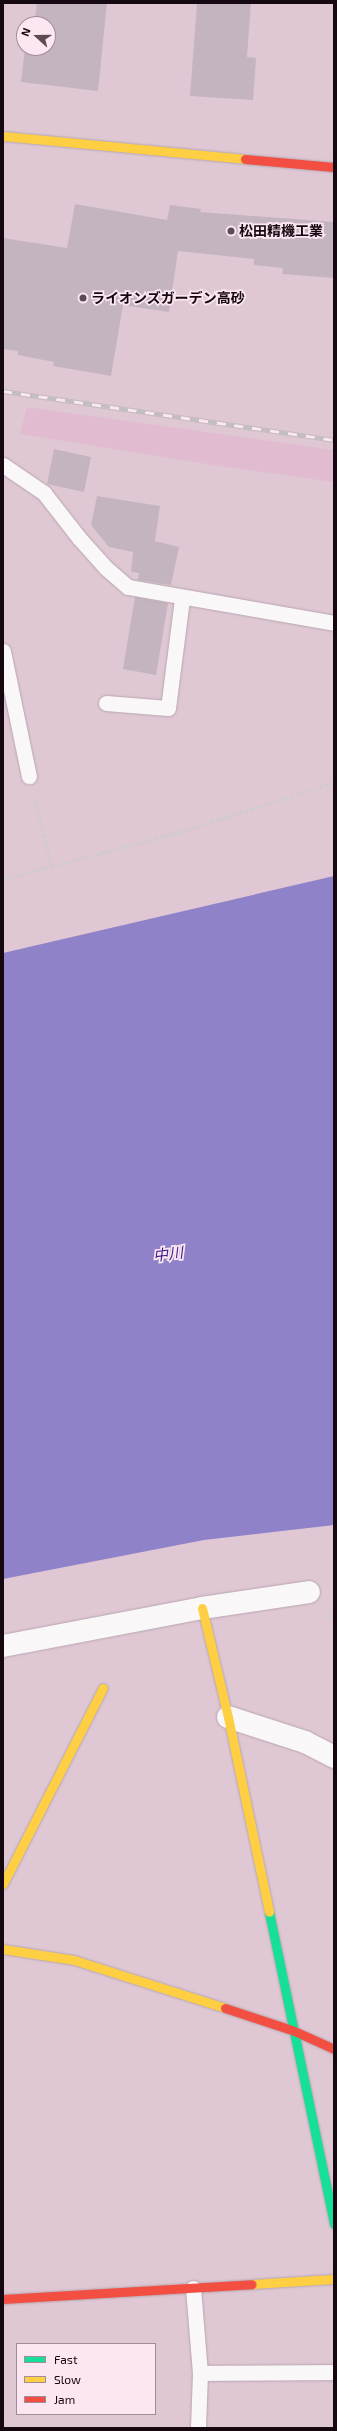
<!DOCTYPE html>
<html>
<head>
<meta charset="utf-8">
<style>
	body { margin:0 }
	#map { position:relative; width:337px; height:2431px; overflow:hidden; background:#dfc8d4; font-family:"Exo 2","Noto Sans JP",sans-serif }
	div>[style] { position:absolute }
	.built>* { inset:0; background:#e1bcd0 }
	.water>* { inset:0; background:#9082c8 }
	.building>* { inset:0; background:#c4b4c0 }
	.path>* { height:2.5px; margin-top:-1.25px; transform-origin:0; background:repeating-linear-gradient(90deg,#d1cace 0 4px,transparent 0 6px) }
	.roads { filter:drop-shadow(0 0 1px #b8a6af) drop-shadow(0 0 1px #b8a6af) }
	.lane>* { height:15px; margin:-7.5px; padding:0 7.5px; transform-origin:7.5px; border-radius:7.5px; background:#faf7f9 }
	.street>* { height:22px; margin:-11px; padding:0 11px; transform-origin:11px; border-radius:11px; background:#faf7f9 }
	.fast>* { height:9px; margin:-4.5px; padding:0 4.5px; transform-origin:4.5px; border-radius:4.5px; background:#16e098 }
	.slow>* { height:9px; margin:-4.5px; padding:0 4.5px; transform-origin:4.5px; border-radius:4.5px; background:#ffcf43 }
	.jam>* { height:9px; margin:-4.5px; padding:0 4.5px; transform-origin:4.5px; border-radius:4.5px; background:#f24e42 }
	.rail>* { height:4.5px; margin-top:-2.25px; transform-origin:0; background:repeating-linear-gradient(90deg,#fce6f1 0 9px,#c3bcc0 0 18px); box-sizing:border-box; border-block:1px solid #c3bcc0 }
	.dots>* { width:11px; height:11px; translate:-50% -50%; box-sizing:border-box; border:2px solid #fce6f1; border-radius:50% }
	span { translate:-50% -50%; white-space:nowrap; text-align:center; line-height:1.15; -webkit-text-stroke:3.5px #fce6f1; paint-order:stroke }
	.poi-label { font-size:14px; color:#160810; font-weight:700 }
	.left { translate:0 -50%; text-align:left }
	.water-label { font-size:15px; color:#3a1c8f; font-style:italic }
	.frame { position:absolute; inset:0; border:4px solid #160810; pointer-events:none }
	.legend { position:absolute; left:16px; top:2343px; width:140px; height:72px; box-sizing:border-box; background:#fce6f1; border:1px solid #a08d97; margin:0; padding:5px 7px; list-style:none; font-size:12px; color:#160810 }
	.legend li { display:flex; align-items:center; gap:8px; height:20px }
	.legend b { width:20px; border:1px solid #a08d97 }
	.north { position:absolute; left:16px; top:16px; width:40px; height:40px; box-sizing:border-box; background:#fce6f1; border:1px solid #a08d97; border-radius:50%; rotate:291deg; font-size:11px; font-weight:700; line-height:16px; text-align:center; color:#160810 }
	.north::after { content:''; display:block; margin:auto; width:14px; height:18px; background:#5c4b55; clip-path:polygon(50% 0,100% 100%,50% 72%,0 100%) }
</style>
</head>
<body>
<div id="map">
	<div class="built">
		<div style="clip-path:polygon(27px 407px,334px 450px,334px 482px,225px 467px,20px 434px)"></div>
	</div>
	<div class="water">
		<div style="clip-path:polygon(334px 876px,334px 1525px,204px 1540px,3px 1579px,3px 953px)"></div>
	</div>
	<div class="building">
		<div style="clip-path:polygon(37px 3px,107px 3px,98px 91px,21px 82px,25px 48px,48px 48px,48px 24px,34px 24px)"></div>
		<div style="clip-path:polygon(197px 3px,251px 3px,247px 57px,256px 58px,253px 100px,190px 96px)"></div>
		<div style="clip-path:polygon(75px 204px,167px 220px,170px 205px,201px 209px,200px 212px,334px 222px,334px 278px,282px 274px,283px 268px,254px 265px,254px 259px,178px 251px,169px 312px,123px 305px,111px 376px,53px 366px,54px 362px,18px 355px,18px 351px,3px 349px,3px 238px,67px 248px)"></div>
		<div style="clip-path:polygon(54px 449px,91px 457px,84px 492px,47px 484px)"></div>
		<div style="clip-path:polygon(97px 496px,160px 506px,155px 541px,179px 547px,171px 585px,138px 580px,139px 573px,131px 572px,133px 552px,109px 547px,91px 525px)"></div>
		<div style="clip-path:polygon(135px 597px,168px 603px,156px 675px,123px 669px)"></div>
	</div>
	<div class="path">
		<div style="left:35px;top:799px;width:68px;rotate:75.6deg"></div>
		<div style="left:3px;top:879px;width:179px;rotate:-14.9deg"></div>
		<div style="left:176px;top:833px;width:166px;rotate:-17.6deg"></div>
		<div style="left:325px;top:1616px;width:9px;rotate:-6deg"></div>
	</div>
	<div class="roads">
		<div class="lane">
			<div style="left:3px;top:465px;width:50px;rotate:34.3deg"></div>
			<div style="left:44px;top:493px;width:57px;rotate:52.1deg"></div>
			<div style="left:79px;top:538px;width:40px;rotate:48deg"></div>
			<div style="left:106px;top:568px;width:29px;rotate:41deg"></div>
			<div style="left:128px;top:587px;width:209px;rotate:9.9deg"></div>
			<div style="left:3px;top:651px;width:128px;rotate:78.3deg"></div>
			<div style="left:106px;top:703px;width:62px;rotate:4.6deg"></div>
			<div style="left:168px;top:708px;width:111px;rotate:-82.7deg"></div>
			<div style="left:193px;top:2288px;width:85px;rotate:85.3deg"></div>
			<div style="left:200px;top:2373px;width:55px;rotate:92.1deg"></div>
			<div style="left:200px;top:2373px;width:134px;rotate:-0.4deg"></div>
		</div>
		<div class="street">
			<div style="left:3px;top:1646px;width:203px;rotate:-10.8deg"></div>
			<div style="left:202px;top:1608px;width:108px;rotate:-8.5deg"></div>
			<div style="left:228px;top:1717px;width:81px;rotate:18deg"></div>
			<div style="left:305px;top:1742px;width:33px;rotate:27deg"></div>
		</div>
		<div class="fast">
			<div style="left:269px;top:1912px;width:319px;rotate:78.2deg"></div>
		</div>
		<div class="slow">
			<div style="left:3px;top:136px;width:243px;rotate:5.4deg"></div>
			<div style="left:202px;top:1608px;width:112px;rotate:76.6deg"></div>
			<div style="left:228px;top:1717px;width:199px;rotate:78.1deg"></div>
			<div style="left:3px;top:1884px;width:220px;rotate:-63deg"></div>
			<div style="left:3px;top:1949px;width:72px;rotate:8.8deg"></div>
			<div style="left:74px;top:1960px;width:158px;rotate:17.6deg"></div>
			<div style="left:252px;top:2284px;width:82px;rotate:-3.5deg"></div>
		</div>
		<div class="jam">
			<div style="left:245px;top:159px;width:89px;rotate:5.1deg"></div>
			<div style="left:225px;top:2008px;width:71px;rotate:18.2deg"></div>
			<div style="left:292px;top:2030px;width:46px;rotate:24.3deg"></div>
			<div style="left:3px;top:2299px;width:249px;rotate:-3.4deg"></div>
		</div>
	</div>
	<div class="rail">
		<div style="left:3px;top:391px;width:335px;rotate:8.4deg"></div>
	</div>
	<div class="dots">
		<div style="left:231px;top:231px;background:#5c4b55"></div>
		<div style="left:83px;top:298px;background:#5c4b55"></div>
	</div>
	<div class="poi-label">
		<span class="left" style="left:239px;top:231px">松田精機工業</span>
		<span class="left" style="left:91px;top:298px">ライオンズガーデン高砂</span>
	</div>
	<div class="water-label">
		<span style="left:168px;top:1254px;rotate:-7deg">中川</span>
	</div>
	<div class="frame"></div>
	<ul class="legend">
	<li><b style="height:5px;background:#16e098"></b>Fast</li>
	<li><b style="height:5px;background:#ffcf43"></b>Slow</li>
	<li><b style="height:5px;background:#f24e42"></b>Jam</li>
	</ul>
	<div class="north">N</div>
</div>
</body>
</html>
